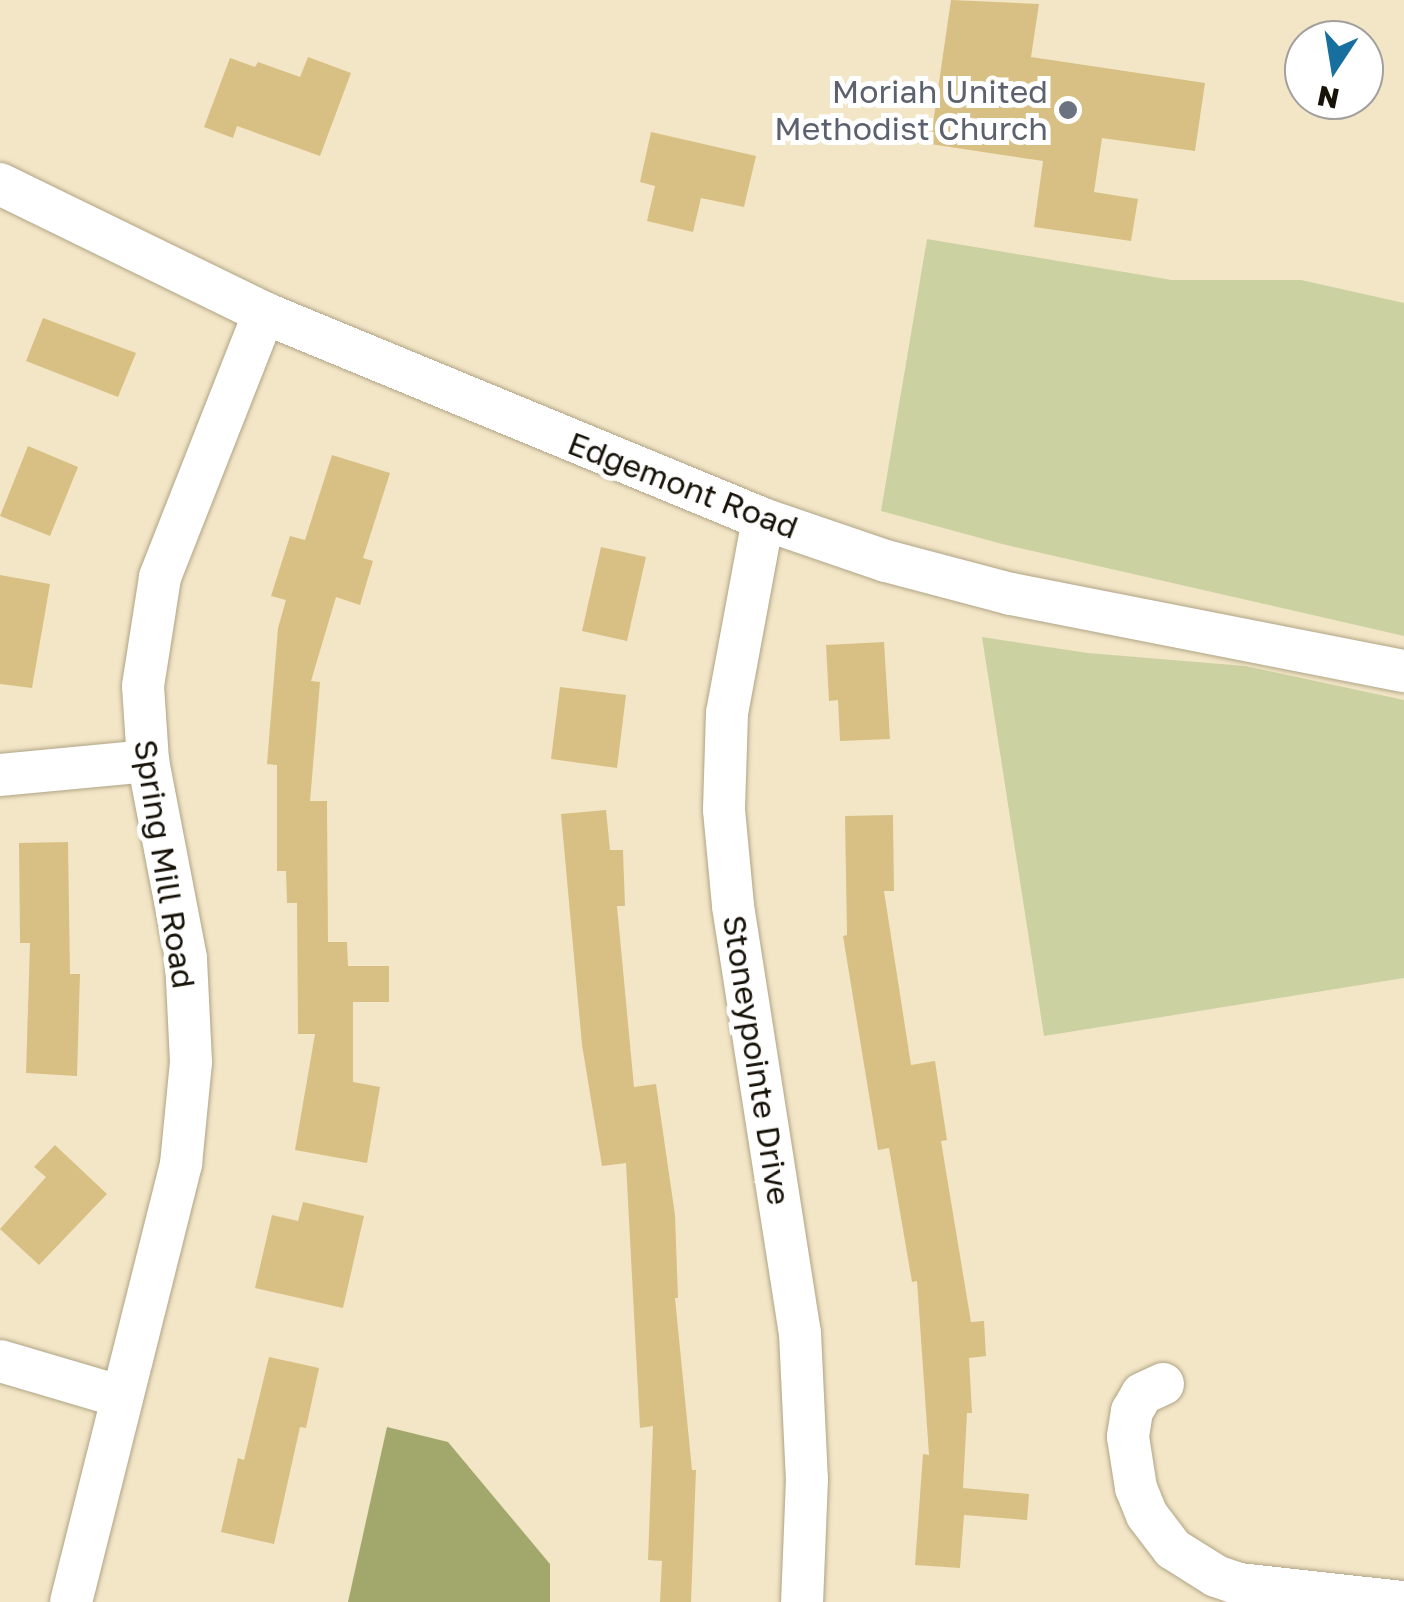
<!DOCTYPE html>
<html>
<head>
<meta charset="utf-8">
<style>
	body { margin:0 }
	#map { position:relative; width:1404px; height:1602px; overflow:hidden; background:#f3e6c7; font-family:"Golos Text",sans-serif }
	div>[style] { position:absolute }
	.green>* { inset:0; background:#ccd1a2 }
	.forest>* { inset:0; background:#a2a86b }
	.building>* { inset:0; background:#d8c084 }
	.roads { filter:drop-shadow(0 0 2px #b0a486) drop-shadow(0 0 2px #b0a486) }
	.minor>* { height:42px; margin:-21px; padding:0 21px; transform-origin:21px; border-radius:21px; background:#fff }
	.dots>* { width:28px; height:28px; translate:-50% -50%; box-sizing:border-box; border:5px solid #fff; border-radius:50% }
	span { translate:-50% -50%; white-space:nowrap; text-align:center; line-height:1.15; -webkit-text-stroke:10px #fff; paint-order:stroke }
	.worship-label { font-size:32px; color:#5b616d }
	.right { translate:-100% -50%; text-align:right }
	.street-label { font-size:32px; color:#171208 }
	.north { position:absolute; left:1284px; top:20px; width:100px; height:100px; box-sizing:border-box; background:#fff; border:2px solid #a2a09c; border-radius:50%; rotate:192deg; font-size:28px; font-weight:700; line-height:40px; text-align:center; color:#171208 }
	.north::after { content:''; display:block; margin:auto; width:35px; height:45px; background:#176f9f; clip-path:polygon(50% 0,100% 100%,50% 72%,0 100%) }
</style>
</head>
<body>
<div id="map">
	<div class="green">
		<div style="clip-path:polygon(927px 239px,1172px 280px,1301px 280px,1404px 303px,1404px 636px,1002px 544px,881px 511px)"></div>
		<div style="clip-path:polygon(982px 637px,1088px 653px,1245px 666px,1404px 700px,1404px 978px,1044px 1036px)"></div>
	</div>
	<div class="forest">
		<div style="clip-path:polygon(387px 1427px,448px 1442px,550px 1564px,550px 1602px,348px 1602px)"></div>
	</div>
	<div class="building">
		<div style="clip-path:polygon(951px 0,1039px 4px,1031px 57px,1205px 83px,1195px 151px,1102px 138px,1094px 192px,1138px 199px,1131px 241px,1034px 227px,1043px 161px,930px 144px)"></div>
		<div style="clip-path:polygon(308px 57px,351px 73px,320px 156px,237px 126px,233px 138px,204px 127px,230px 58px,255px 67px,258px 62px,300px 77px)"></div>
		<div style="clip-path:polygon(651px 132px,756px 156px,744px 207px,701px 198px,693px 232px,647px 221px,655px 186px,640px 182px)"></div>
		<div style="clip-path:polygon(43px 318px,136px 353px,118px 397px,26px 361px)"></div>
		<div style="clip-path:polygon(28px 446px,78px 467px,50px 536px,0 516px)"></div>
		<div style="clip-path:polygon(332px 455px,390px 473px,363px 558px,373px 561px,360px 605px,336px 597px,311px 681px,320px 682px,310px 801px,327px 801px,328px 942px,347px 942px,348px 966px,389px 966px,389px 1002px,353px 1002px,353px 1082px,380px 1087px,367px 1163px,295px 1150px,315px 1034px,298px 1034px,297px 903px,287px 903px,286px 871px,277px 871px,277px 765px,267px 764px,278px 628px,286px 600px,271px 596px,290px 536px,305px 540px)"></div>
		<div style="clip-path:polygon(601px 547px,646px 557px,627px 641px,582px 631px)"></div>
		<div style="clip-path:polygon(0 575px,50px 584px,32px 688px,0 684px)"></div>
		<div style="clip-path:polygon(884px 642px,890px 739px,840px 741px,838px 700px,829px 701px,826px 645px)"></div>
		<div style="clip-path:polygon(560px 687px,626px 695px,617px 768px,551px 759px)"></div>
		<div style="clip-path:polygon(606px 810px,610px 850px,623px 850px,625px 906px,617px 906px,634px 1087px,656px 1084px,675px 1215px,678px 1298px,675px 1298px,692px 1470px,696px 1470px,691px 1602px,660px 1602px,662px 1561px,648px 1560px,653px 1426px,640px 1428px,626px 1163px,602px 1166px,582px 1045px,561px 814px)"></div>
		<div style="clip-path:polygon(893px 815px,894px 891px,884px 891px,911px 1065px,935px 1061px,947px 1140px,941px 1141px,971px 1322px,984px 1321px,986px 1356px,969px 1358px,972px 1413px,967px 1413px,963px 1488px,1029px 1494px,1027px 1520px,964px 1515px,960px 1568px,915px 1565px,923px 1454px,929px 1455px,917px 1281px,912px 1282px,889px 1148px,878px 1150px,843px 936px,847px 935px,845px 816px)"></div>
		<div style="clip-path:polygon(68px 842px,70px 974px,80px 974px,77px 1076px,26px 1073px,30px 943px,20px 943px,19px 843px)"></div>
		<div style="clip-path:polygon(55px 1145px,107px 1194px,39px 1265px,0 1229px,46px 1177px,34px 1167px)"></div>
		<div style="clip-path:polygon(303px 1202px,364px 1216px,343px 1308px,255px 1288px,272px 1215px,298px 1221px)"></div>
		<div style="clip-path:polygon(269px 1357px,319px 1368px,306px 1428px,300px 1427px,274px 1544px,221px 1532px,238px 1458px,244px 1460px)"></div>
	</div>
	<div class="roads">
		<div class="minor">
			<div style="left:0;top:184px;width:294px;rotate:26deg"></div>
			<div style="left:264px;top:313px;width:540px;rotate:22.43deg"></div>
			<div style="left:763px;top:519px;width:130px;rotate:18.9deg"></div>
			<div style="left:886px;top:561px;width:129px;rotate:14.8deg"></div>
			<div style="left:1011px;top:594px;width:400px;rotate:11.1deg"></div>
			<div style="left:763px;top:519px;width:197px;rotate:100.5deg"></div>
			<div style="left:727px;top:713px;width:97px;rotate:91.8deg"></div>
			<div style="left:724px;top:810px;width:96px;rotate:84.6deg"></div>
			<div style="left:733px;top:906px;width:432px;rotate:81.1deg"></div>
			<div style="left:800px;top:1333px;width:146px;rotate:87.3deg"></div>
			<div style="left:807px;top:1479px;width:123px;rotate:92.3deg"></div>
			<div style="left:0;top:775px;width:149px;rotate:-5.4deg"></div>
			<div style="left:0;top:1361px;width:127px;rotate:16.4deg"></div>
			<div style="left:1163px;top:1384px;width:23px;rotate:155deg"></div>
			<div style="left:1142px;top:1394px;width:20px;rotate:120deg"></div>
			<div style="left:1132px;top:1411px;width:26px;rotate:99deg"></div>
			<div style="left:1128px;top:1437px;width:52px;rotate:81.1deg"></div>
			<div style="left:1136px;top:1488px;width:29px;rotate:68deg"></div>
			<div style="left:1147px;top:1515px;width:43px;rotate:52.6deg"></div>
			<div style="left:1173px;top:1549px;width:51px;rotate:32.1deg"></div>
			<div style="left:1216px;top:1576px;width:24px;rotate:19deg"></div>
			<div style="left:1239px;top:1584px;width:165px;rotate:6.3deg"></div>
			<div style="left:71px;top:1602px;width:452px;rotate:-75.9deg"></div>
			<div style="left:181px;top:1164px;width:102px;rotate:-84.4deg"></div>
			<div style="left:191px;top:1062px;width:104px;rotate:-92.8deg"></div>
			<div style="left:186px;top:958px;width:201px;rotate:-100.9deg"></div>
			<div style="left:148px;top:761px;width:75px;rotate:-93.8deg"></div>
			<div style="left:143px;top:686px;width:110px;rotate:-81.1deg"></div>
			<div style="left:160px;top:577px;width:284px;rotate:-68.5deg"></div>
		</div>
	</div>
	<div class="dots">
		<div style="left:1068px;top:110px;background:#6b7280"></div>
	</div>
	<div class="worship-label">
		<span class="right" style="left:1048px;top:110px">Moriah United<br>Methodist Church</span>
	</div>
	<div class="street-label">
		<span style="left:683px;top:485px;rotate:21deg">Edgemont Road</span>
		<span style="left:165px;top:864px;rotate:81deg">Spring Mill Road</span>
		<span style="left:757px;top:1060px;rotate:81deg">Stoneypointe Drive</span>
	</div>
	<div class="north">N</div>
</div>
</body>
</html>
